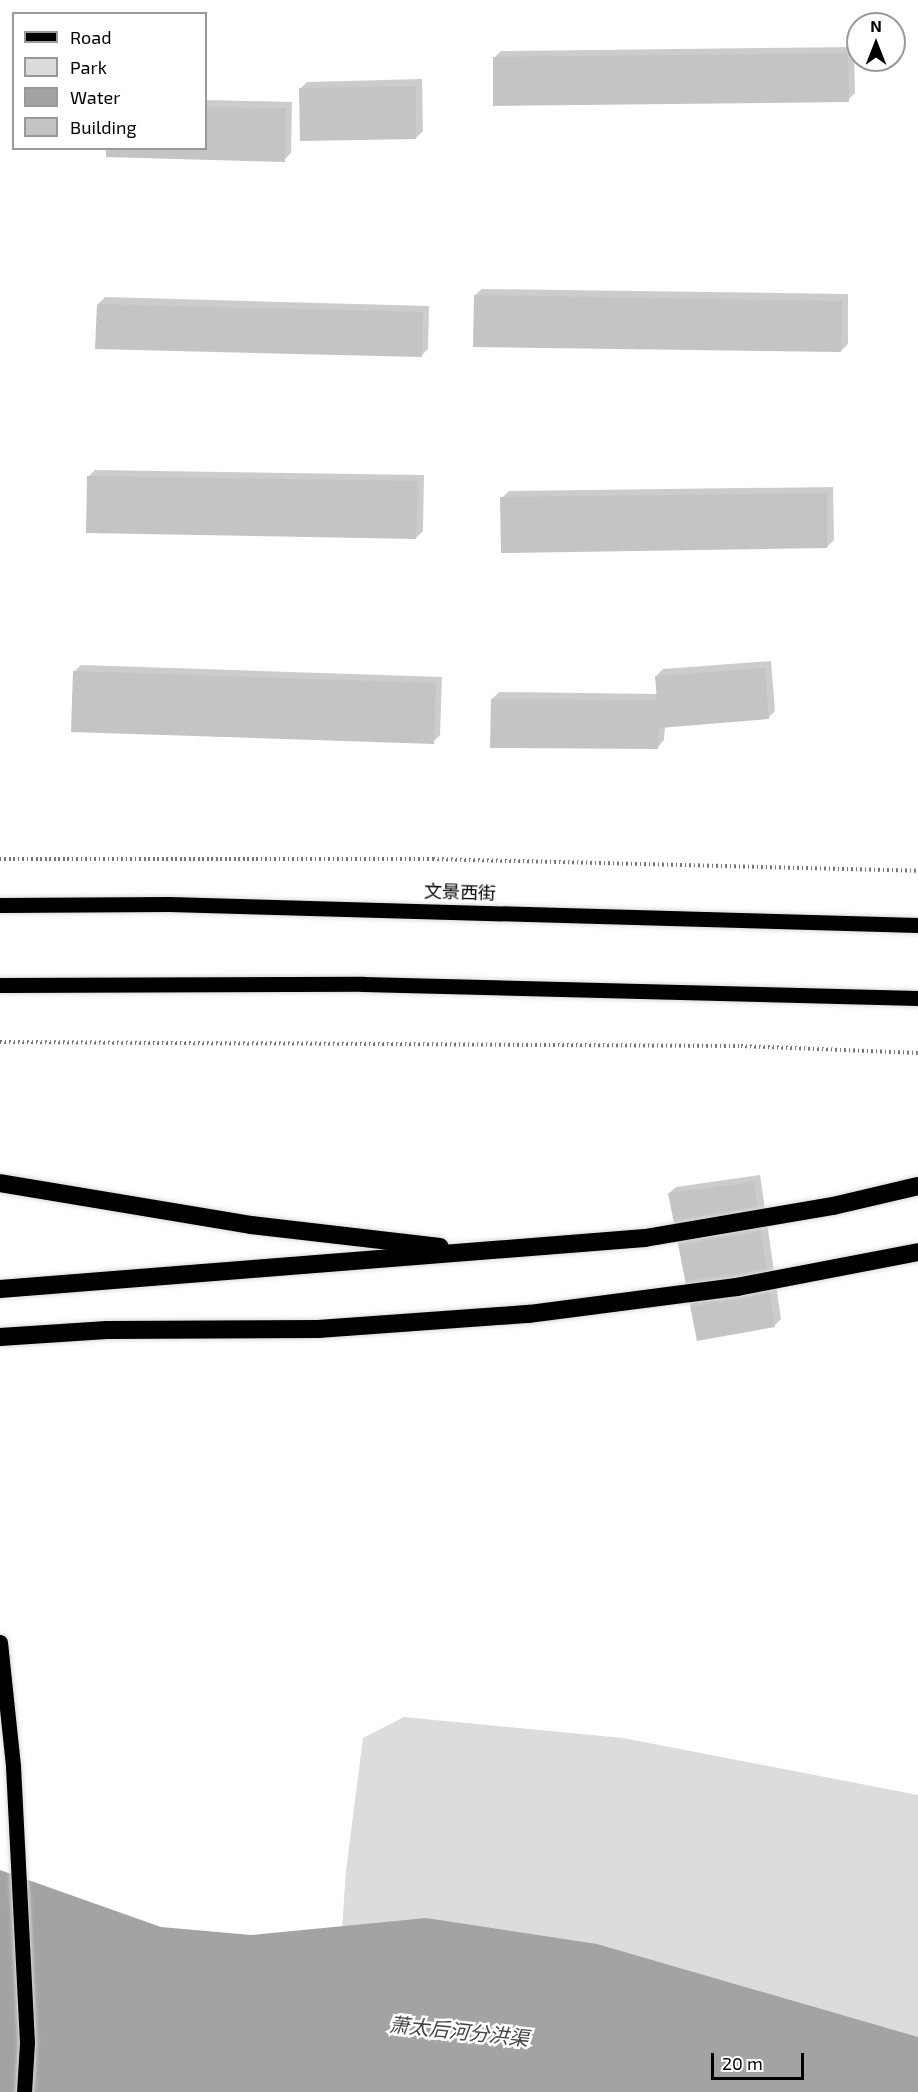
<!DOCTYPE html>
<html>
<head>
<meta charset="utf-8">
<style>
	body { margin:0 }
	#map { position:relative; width:918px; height:2092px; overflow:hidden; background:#fff; font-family:"Exo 2","Noto Sans SC",sans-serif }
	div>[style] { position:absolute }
	.green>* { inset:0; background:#dcdcdc }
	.water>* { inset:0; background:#a3a3a3 }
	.shadow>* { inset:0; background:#0003 }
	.building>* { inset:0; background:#c4c4c4 }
	.path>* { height:4px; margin-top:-2px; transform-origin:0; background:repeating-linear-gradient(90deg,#777 0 1.5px,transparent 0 4.5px) }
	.roads { filter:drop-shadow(0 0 2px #dbdbdb) drop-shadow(0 0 2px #dbdbdb) }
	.primary>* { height:15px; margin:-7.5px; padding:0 7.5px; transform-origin:7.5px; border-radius:7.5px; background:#000 }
	.highway>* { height:18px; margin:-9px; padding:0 9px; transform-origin:9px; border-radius:9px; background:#000 }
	span { translate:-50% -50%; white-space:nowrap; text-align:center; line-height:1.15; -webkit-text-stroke:5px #fff; paint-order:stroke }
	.street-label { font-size:18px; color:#000 }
	.water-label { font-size:20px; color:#444; font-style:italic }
	.legend { position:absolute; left:12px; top:12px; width:195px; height:138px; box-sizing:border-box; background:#fff; border:2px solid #999; margin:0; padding:8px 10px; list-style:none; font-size:18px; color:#000 }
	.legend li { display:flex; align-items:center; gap:12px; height:30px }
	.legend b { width:30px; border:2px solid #999 }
	.north { position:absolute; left:846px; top:12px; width:60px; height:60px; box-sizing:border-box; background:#fff; border:2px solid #999; border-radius:50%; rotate:0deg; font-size:16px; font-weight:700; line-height:24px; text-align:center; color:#000 }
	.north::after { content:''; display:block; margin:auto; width:21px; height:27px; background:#000; clip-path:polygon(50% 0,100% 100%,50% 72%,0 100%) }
	.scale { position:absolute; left:711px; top:2053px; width:93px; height:27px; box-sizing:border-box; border:3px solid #000; border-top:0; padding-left:8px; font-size:18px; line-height:21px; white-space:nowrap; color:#000; -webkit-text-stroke:4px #fff; paint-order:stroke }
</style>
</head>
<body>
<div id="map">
	<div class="green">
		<div style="clip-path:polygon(404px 1717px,623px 1738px,918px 1795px,918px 2092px,331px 2092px,346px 1871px,363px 1738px)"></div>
	</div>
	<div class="water">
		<div style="clip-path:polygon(0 1870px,161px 1927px,251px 1935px,426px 1918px,597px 1944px,918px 2037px,918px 2092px,0 2092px)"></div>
	</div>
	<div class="shadow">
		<div style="clip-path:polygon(854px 47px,855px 93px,848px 100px,494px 58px,501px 51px)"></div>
		<div style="clip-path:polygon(422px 79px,423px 131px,416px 138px,300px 89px,307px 82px)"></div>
		<div style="clip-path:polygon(206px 100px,292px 102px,291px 153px,284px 160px,206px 148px)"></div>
		<div style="clip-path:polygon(482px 289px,848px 294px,848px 344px,841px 351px,475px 295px)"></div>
		<div style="clip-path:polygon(105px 297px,429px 306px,428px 349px,421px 356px,98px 304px)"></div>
		<div style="clip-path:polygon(95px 470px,424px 475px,423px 531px,416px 538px,88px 477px)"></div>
		<div style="clip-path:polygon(833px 487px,834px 540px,827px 547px,502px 498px,509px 491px)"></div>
		<div style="clip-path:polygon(771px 661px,775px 711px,768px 718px,665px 726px,664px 740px,658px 747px,492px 699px,499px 692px,658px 694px,656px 676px,663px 669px)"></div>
		<div style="clip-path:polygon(81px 665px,442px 677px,440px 735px,433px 742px,74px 672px)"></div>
		<div style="clip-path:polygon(760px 1175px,781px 1319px,774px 1326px,669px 1193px,676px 1187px)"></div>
	</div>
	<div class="building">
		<div style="clip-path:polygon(848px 53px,849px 102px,493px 106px,493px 57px)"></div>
		<div style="clip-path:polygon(416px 86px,416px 139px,300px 141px,299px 88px)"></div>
		<div style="clip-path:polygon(206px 107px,286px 108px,285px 162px,106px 157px,106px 148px,206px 148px)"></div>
		<div style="clip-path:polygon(474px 295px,842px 301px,841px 352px,473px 347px)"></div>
		<div style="clip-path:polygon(97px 304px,423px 312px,422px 357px,95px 349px)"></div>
		<div style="clip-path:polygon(87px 476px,418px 481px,416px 539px,86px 533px)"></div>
		<div style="clip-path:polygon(827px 493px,827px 548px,501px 553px,500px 497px)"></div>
		<div style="clip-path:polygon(765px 668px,769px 719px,659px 728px,658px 749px,490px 748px,491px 699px,657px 700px,655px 676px)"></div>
		<div style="clip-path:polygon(73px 671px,436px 683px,434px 744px,71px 732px)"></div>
		<div style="clip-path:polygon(754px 1182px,775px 1327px,697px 1341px,668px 1193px)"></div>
	</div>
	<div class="path">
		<div style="left:0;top:859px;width:433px"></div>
		<div style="left:433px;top:859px;width:485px;rotate:1.4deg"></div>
		<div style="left:0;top:1042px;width:741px;rotate:0.31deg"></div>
		<div style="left:741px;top:1046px;width:177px;rotate:2.3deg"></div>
	</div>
	<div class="roads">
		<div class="primary">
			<div style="left:0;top:905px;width:169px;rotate:-0.3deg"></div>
			<div style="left:169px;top:904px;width:749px;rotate:1.61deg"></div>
			<div style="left:0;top:985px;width:363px;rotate:-0.2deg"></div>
			<div style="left:363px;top:984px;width:555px;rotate:1.44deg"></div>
			<div style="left:0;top:1642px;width:125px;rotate:84deg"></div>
			<div style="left:13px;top:1766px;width:276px;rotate:87.1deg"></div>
			<div style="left:27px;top:2042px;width:50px;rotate:93.4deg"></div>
		</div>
		<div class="highway">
			<div style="left:0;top:1183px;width:254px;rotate:9.5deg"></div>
			<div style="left:251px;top:1225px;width:190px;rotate:6.6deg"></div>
			<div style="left:0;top:1289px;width:647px;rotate:-4.52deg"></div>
			<div style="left:645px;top:1238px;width:191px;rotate:-9.7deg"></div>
			<div style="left:833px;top:1206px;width:87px;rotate:-13.2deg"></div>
			<div style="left:0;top:1337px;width:107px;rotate:-3.7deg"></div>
			<div style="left:107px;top:1330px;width:211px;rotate:-0.3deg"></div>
			<div style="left:318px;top:1329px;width:212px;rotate:-4.1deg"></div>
			<div style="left:529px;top:1314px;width:210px;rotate:-7.4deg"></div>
			<div style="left:737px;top:1287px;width:184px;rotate:-10.9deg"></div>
		</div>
	</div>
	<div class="street-label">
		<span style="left:460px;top:892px;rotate:2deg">文景西街</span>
	</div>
	<div class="water-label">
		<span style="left:459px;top:2031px;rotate:6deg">萧太后河分洪渠</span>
	</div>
	<ul class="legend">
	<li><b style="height:8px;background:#000"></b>Road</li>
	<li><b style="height:16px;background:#dcdcdc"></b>Park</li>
	<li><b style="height:16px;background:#a3a3a3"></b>Water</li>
	<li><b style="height:16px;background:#c4c4c4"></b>Building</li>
	</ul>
	<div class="north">N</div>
	<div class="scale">20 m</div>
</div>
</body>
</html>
